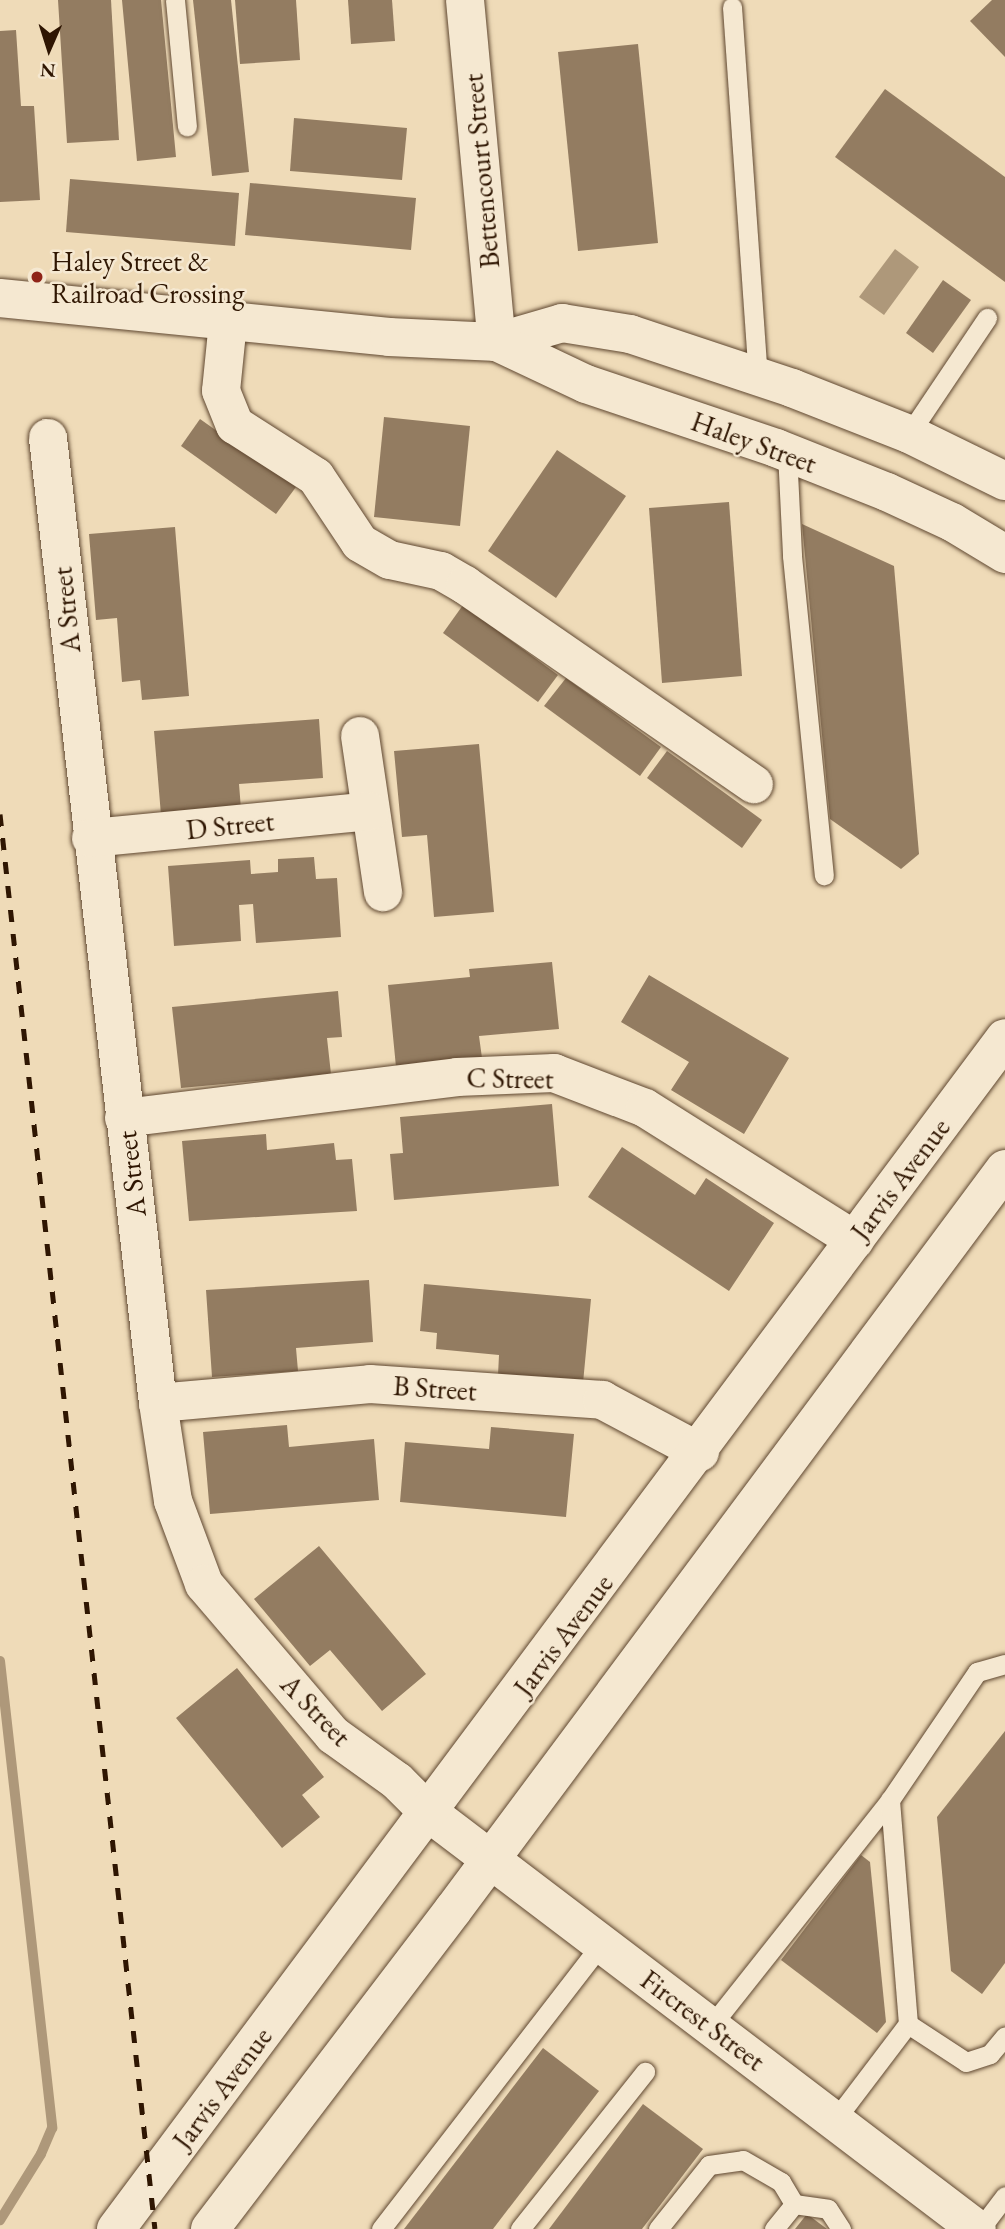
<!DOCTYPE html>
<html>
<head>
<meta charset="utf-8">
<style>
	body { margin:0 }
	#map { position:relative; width:1005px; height:2229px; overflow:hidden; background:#efdbb8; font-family:"EB Garamond",serif }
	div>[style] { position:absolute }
	.water>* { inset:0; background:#ae987a }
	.stream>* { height:10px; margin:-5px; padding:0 5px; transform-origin:5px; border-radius:5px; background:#ae987a }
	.building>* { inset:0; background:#937c61 }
	.roads { filter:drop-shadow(0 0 2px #5f4730) drop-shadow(0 0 2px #5f4730) }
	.service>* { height:19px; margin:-9.5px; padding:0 9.5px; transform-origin:9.5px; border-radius:9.5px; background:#f5e8d1 }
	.minor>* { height:38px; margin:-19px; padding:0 19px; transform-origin:19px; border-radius:19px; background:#f5e8d1 }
	.tertiary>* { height:38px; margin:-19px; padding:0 19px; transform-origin:19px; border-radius:19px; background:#f5e8d1 }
	.secondary>* { height:38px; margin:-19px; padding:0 19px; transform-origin:19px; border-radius:19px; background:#f5e8d1 }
	.rail>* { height:5px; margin-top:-2.5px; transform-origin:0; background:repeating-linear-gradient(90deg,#2f1602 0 12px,transparent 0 24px) }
	.dots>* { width:19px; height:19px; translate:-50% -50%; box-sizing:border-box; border:4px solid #f5e8d1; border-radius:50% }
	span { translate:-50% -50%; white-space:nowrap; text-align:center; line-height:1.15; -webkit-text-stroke:5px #f5e8d1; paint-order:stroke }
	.street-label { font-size:28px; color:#2f1602 }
	.poi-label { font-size:28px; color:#2f1602 }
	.left { translate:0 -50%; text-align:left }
	.north { position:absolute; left:14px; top:14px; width:70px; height:70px; -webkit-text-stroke:5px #f5e8d1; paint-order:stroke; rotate:183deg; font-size:19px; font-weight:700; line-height:28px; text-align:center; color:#2f1602 }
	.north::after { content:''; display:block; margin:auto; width:24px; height:32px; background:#2f1602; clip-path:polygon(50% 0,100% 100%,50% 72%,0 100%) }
</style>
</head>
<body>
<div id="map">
	<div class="water">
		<div style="clip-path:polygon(895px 249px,919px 267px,884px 315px,859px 297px)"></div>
	</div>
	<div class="stream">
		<div style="left:0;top:1661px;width:470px;rotate:83.6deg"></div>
		<div style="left:52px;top:2128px;width:28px;rotate:113deg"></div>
		<div style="left:41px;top:2154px;width:78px;rotate:121.8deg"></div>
	</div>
	<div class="building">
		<div style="clip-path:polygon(58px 0,111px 0,119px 140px,67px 143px)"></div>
		<div style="clip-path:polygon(122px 0,161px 0,176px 157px,137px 161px)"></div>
		<div style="clip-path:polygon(193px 0,231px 0,249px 172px,212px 176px)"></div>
		<div style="clip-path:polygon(235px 0,296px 0,300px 60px,240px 64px)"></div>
		<div style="clip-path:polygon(348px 0,392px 0,395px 41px,351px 44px)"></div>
		<div style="clip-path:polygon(992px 0,1005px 0,1005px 57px,970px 21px)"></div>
		<div style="clip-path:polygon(16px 30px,21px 106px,34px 106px,40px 200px,0 202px,0 31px)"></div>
		<div style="clip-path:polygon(638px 44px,658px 243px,578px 251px,558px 52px)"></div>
		<div style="clip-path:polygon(885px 89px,1005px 177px,1005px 282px,835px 157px)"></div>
		<div style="clip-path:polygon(294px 118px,407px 128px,402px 180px,290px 171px)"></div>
		<div style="clip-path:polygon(70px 179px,239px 193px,235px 246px,66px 232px)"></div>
		<div style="clip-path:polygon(250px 183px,416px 198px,411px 250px,245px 235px)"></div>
		<div style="clip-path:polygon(943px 280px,971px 300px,933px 353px,906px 333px)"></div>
		<div style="clip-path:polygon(384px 417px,470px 426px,460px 526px,374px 517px)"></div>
		<div style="clip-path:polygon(200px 419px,296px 487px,276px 514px,181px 446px)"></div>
		<div style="clip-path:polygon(557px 450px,626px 496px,556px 598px,488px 551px)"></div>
		<div style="clip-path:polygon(729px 502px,742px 676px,662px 683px,649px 508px)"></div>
		<div style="clip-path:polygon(802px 524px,894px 566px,919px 854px,901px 869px,830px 819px)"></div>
		<div style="clip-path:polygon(175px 527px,189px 696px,142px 700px,140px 680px,122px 682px,117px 618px,96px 620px,89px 534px)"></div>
		<div style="clip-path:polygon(463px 605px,558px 675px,538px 702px,443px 633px)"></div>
		<div style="clip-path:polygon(566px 678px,661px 747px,640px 776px,544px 706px)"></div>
		<div style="clip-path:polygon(319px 719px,323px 778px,239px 784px,241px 809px,161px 815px,154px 731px)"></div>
		<div style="clip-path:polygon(479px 744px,494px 912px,434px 917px,427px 835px,402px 837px,394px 751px)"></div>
		<div style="clip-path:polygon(667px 751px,762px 820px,742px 848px,647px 778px)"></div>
		<div style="clip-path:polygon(314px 857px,316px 879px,337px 878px,341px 937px,256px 943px,253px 904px,239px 905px,241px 941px,174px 946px,168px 866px,250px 860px,251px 874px,278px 872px,278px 859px)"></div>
		<div style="clip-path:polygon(552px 962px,559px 1029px,479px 1036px,482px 1058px,396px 1067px,388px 985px,470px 977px,469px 969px)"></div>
		<div style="clip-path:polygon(649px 975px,789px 1058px,744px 1134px,671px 1090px,689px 1062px,621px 1022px)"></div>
		<div style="clip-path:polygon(338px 991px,342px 1037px,327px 1038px,331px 1074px,181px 1088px,172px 1007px)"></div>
		<div style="clip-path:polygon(552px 1104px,559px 1186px,394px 1200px,390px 1154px,403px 1153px,400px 1117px)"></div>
		<div style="clip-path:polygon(266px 1134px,267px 1150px,334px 1143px,336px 1160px,352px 1159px,357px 1211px,189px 1221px,182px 1141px)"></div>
		<div style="clip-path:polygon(622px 1147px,695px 1195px,706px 1178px,774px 1223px,729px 1291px,588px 1197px)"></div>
		<div style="clip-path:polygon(369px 1280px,373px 1342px,296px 1348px,298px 1371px,212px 1377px,206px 1290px)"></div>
		<div style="clip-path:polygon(424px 1284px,591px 1299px,583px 1383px,498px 1375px,499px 1355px,436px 1349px,437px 1333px,420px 1331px)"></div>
		<div style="clip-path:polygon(287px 1425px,289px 1447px,374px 1439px,379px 1500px,210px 1514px,203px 1432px)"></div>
		<div style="clip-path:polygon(491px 1427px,574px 1434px,566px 1517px,400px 1502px,405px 1442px,489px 1449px)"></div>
		<div style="clip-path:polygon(319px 1546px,426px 1674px,382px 1711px,330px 1650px,310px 1666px,254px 1599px)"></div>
		<div style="clip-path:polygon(237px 1668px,324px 1777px,302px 1795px,320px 1817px,282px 1848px,176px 1718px)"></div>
		<div style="clip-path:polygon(1005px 1731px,1005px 1963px,982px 1994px,951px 1971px,937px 1817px)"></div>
		<div style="clip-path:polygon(861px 1855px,870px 1862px,886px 2022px,877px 2033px,781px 1960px)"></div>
		<div style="clip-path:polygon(543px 2048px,599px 2091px,493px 2229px,404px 2229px)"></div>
		<div style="clip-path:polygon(643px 2104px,703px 2149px,642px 2229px,549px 2229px)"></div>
		<div style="clip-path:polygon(807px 2214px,827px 2229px,795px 2229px)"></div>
	</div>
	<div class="roads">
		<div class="service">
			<div style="left:175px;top:0;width:127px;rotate:84.6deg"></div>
			<div style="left:732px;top:7px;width:370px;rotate:86deg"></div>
			<div style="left:909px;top:434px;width:140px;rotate:-56.1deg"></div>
			<div style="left:787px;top:452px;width:104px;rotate:87.2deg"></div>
			<div style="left:792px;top:556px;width:321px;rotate:84.3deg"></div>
			<div style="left:908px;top:2024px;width:69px;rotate:33.2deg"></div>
			<div style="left:966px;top:2062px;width:25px;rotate:-18deg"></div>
			<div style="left:990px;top:2054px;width:23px;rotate:-50deg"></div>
			<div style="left:711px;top:2026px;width:288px;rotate:-51.6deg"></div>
			<div style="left:835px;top:2120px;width:121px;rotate:-52.8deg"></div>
			<div style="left:908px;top:2024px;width:225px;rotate:-94.6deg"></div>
			<div style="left:890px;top:1800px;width:155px;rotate:-55.8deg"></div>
			<div style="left:977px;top:1672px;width:29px;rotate:-16deg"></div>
			<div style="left:381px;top:2229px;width:361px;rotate:-52.3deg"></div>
			<div style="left:520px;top:2229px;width:201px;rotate:-51.5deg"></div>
			<div style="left:658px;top:2229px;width:82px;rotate:-51.4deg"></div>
			<div style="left:709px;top:2165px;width:34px;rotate:-8deg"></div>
			<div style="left:743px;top:2160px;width:44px;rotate:30.1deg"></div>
			<div style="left:781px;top:2182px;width:26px;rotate:59deg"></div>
			<div style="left:774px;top:2229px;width:32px;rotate:-51deg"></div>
			<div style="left:794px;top:2204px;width:34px;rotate:8deg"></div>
			<div style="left:828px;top:2209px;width:24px;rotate:57deg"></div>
			<div style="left:980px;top:2229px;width:41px;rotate:-52.9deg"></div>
		</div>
		<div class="minor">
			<div style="left:465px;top:0;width:343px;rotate:84.7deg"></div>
			<div style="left:228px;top:322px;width:69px;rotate:95.8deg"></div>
			<div style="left:221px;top:391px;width:37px;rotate:68deg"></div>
			<div style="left:235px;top:425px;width:96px;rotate:32.7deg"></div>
			<div style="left:316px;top:477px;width:79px;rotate:56.3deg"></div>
			<div style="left:360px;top:543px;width:34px;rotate:30deg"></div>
			<div style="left:390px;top:560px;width:52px;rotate:12.2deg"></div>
			<div style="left:441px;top:571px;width:28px;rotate:30deg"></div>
			<div style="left:465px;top:585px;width:351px;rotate:34.6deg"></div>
			<div style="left:48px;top:438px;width:971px;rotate:83.5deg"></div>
			<div style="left:158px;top:1403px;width:99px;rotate:81.3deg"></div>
			<div style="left:173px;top:1501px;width:89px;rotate:69.5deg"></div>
			<div style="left:204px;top:1584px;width:199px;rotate:49.5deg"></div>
			<div style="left:333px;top:1735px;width:79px;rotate:35.7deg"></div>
			<div style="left:397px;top:1781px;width:44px;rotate:45deg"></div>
			<div style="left:360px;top:736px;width:158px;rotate:81.6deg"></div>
			<div style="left:91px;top:838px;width:280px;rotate:-5.5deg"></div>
			<div style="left:124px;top:1118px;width:336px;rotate:-7deg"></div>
			<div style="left:457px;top:1077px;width:97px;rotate:-2.4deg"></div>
			<div style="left:554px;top:1073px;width:97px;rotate:21deg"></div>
			<div style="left:645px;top:1108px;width:248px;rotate:32.2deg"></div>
			<div style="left:158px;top:1403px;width:213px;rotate:-5.1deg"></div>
			<div style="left:370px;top:1384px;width:233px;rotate:3.9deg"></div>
			<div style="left:602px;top:1400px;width:111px;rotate:28deg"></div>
		</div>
		<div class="tertiary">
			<div style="left:0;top:298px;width:391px;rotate:5.7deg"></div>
			<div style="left:389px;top:337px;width:108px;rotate:2.7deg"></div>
			<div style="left:497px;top:342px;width:68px;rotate:-16.3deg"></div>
			<div style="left:562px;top:323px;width:69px;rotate:9.2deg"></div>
			<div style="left:630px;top:334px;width:171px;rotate:18.4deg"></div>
			<div style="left:792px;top:388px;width:126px;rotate:21.5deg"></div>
			<div style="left:909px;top:434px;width:107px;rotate:26.1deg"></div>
			<div style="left:497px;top:342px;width:98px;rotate:25.3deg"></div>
			<div style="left:586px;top:384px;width:200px;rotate:18.6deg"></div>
			<div style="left:776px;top:448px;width:119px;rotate:21.6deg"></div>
			<div style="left:887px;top:492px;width:72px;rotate:24.8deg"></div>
			<div style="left:952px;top:522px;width:62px;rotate:31.1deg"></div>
			<div style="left:428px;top:1812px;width:689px;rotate:37.22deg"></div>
		</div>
		<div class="secondary">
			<div style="left:116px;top:2229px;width:1486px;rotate:-53.26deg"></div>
			<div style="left:210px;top:2229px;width:401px;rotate:-52.7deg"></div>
			<div style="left:453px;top:1910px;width:924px;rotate:-53.32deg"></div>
		</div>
	</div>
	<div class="rail">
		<div style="left:0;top:814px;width:1423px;rotate:83.75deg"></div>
	</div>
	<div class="dots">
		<div style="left:37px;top:277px;background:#8f2418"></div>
	</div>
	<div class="street-label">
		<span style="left:481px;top:171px;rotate:-95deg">Bettencourt Street</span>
		<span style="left:754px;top:442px;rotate:20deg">Haley Street</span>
		<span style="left:66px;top:610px;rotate:-96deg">A Street</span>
		<span style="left:230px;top:825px;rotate:-6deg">D Street</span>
		<span style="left:510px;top:1078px;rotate:1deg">C Street</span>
		<span style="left:131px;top:1174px;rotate:-97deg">A Street</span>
		<span style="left:900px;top:1179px;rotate:-53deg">Jarvis Avenue</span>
		<span style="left:435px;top:1388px;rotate:4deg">B Street</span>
		<span style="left:563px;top:1635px;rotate:-53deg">Jarvis Avenue</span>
		<span style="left:316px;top:1710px;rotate:46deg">A Street</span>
		<span style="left:703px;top:2020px;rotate:37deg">Fircrest Street</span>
		<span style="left:222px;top:2088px;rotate:-53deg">Jarvis Avenue</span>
	</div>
	<div class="poi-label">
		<span class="left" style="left:51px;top:277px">Haley Street &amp;<br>Railroad Crossing</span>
	</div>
	<div class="north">N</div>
</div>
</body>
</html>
